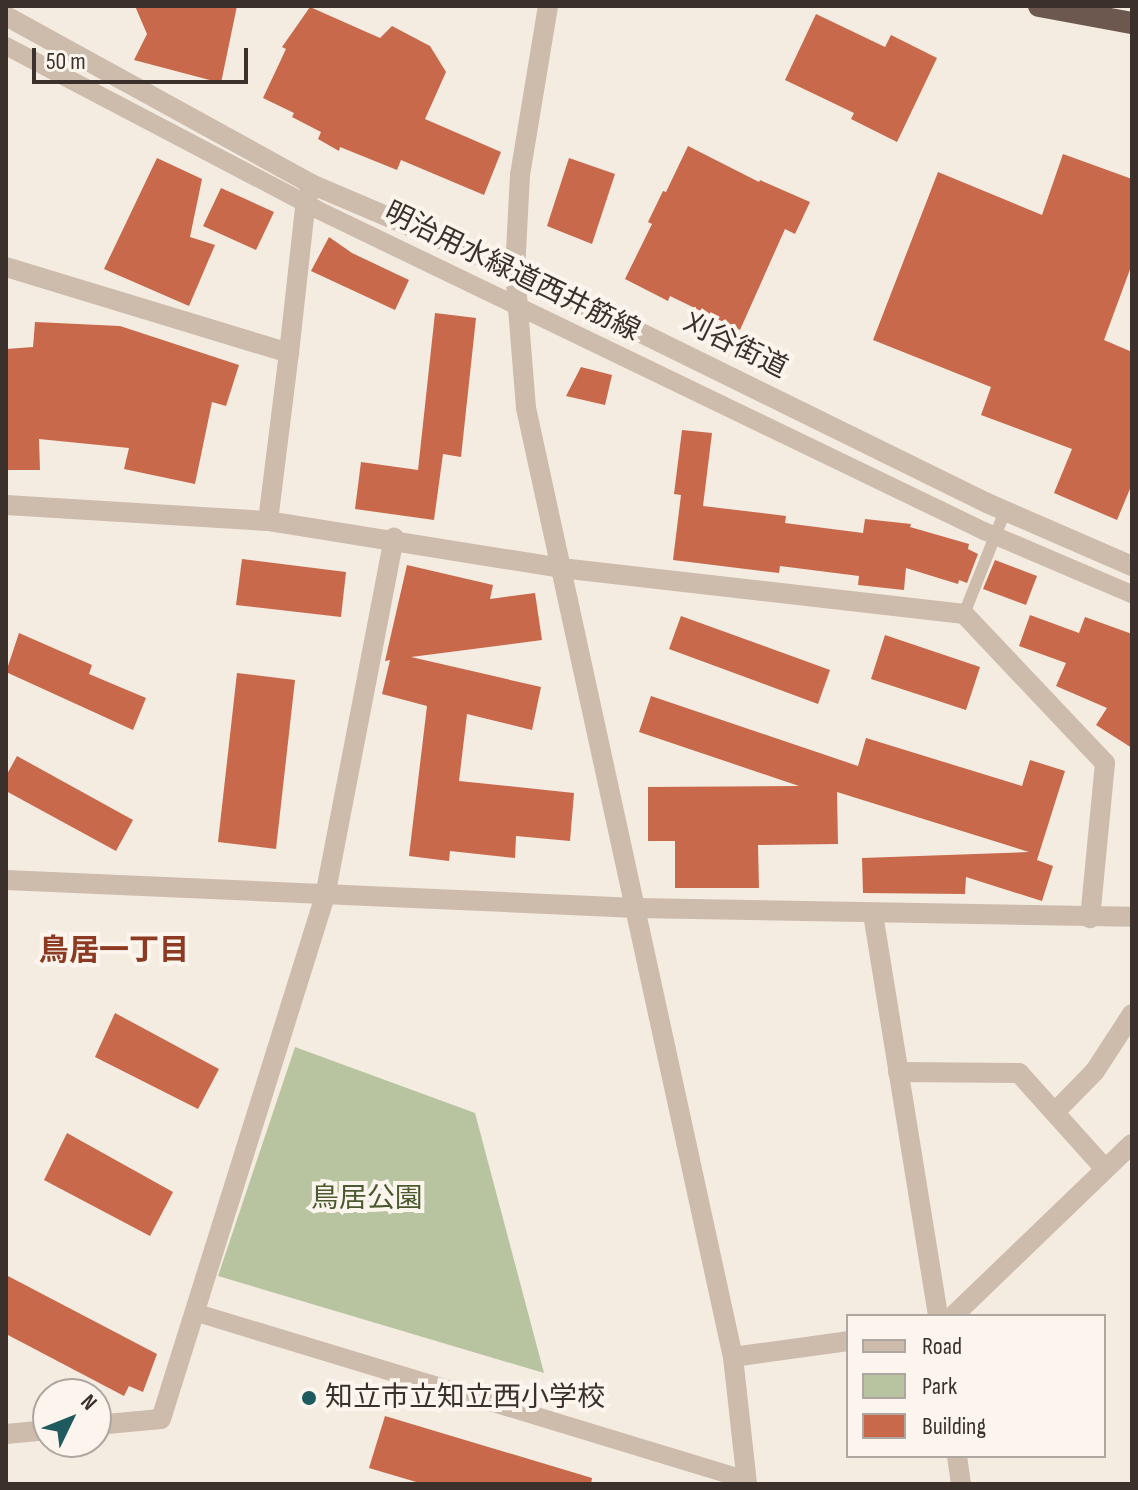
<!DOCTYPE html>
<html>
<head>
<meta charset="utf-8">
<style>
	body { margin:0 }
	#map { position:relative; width:1138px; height:1490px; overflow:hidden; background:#f4ebe1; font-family:"Sofia Sans Condensed","Noto Sans JP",sans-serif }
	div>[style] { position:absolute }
	.green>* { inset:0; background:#b8c4a0 }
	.building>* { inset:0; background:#c8694b }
	.service>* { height:12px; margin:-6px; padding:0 6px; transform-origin:6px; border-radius:6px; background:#cdbbac }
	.pedestrian>* { height:18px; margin:-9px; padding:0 9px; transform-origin:9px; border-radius:9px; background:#cdbbac }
	.minor>* { height:20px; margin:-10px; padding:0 10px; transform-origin:10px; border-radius:10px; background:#cdbbac }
	.tertiary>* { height:20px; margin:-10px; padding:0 10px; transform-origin:10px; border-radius:10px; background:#cdbbac }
	.trunk>* { height:22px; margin:-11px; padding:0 11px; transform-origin:11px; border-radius:11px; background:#6c584f }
	.dots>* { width:22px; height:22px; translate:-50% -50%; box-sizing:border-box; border:4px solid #fbf5ee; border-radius:50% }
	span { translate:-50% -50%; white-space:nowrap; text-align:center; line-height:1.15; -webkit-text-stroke:8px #fbf5ee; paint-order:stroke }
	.street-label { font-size:28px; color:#3b302b }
	.park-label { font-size:28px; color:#4a5a2e }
	.poi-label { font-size:28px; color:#3b302b }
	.left { translate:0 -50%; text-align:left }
	.neighbourhood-label { font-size:30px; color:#8c3b22; font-weight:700 }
	.frame { position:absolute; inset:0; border:8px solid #3b302b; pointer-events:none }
	.legend { position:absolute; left:846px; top:1314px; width:260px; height:144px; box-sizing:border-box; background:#fbf5ee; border:2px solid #aea6a0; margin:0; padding:10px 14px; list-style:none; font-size:24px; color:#3b302b }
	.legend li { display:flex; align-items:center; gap:16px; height:40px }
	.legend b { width:40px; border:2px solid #aea6a0 }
	.north { position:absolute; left:32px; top:1378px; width:80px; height:80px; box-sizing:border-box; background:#fbf5ee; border:2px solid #aea6a0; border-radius:50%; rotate:47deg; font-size:22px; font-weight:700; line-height:32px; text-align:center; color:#3b302b }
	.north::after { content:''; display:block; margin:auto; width:28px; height:36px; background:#1f5a5e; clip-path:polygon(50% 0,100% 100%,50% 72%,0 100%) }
	.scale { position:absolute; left:32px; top:48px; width:216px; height:36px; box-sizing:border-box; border:4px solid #3b302b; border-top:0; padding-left:10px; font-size:24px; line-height:28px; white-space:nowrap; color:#3b302b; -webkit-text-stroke:6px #fbf5ee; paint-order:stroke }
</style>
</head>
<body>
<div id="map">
	<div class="green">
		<div style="clip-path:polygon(295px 1047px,475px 1113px,544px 1373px,218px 1276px)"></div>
	</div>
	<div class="building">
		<div style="clip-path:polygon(135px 6px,237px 6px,221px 83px,134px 60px,147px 34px)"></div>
		<div style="clip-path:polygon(310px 7px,380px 38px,392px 26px,430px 46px,446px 72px,425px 119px,501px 152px,484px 195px,401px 160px,397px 170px,340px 147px,339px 151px,318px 139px,321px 132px,292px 117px,294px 113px,263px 98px,286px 49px,282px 47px)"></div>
		<div style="clip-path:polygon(816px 14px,885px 47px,891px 35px,937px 58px,897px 142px,851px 119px,854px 113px,785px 80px)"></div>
		<div style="clip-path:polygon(688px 146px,759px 182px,760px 180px,810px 202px,795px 234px,785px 229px,740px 330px,670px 296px,668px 301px,625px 279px,652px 224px,648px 222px,663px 191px,666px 192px)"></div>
		<div style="clip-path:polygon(1063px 154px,1132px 179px,1132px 264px,1104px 340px,1132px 352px,1132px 484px,1117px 520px,1054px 493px,1072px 449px,981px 415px,991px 387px,873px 340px,938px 172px,1042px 215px)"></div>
		<div style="clip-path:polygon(157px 158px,202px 179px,190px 237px,215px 245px,189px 306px,104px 269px)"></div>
		<div style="clip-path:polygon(569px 158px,615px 174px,592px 244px,547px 226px)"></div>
		<div style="clip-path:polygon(221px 188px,274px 212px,256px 250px,203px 226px)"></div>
		<div style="clip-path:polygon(329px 237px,352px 253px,409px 280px,395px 310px,311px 271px)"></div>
		<div style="clip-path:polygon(435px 313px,476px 318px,461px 457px,443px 454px,434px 520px,355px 509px,361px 462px,418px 470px)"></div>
		<div style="clip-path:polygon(35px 322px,120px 326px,239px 365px,226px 406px,212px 402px,195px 484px,124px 469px,129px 448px,39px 439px,40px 470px,6px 470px,6px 349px,33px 347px)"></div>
		<div style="clip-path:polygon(581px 367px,612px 375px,605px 405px,566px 396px)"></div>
		<div style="clip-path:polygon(682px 430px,712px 433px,703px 506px,786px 516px,785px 523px,863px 533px,865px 519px,911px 524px,910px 527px,969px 544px,968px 549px,978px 554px,967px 583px,959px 580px,958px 584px,906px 568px,904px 590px,858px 585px,859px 576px,780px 566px,779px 573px,673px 560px,681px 495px,674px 494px)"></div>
		<div style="clip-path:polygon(242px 559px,346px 572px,341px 617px,236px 605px)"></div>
		<div style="clip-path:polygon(995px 560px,1037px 576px,1026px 605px,983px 589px)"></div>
		<div style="clip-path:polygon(407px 565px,493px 585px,490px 599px,535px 593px,542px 640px,411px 657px,541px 687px,532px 730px,467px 714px,459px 781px,574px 793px,570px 841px,516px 836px,515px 858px,450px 851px,449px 861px,409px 856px,427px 706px,382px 694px,390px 660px,385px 661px)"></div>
		<div style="clip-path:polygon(1030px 615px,1079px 633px,1085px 617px,1132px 634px,1132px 748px,1096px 725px,1107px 708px,1056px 686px,1066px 663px,1019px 646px)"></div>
		<div style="clip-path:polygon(681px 616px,830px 670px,818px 704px,669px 649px)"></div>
		<div style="clip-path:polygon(19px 633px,92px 665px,89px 674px,146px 698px,133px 730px,6px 672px)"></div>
		<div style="clip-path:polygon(885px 635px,980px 667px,966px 710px,871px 679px)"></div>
		<div style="clip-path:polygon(237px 673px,295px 680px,276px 849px,218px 842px)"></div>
		<div style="clip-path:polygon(651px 696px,858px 766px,866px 738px,1022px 786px,1030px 760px,1065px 771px,1037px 860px,1053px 866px,1042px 901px,966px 877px,965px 894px,863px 893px,862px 858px,1029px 852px,837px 792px,838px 844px,758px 845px,759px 888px,675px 888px,675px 841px,648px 841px,648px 787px,799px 786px,639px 732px)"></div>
		<div style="clip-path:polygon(17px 756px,133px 820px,116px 851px,6px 791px,6px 776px)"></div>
		<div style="clip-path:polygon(115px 1013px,219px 1069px,198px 1109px,95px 1057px)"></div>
		<div style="clip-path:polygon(67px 1133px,173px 1192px,150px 1236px,44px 1180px)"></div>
		<div style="clip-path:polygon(6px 1275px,157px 1354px,143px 1392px,129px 1386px,124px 1396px,6px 1334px)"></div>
		<div style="clip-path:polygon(385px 1416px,592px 1478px,591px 1484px,423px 1484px,369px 1468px)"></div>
	</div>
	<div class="service">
		<div style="left:964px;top:614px;width:111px;rotate:-68.3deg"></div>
	</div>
	<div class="pedestrian">
		<div style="left:6px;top:46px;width:350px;rotate:27.7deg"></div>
		<div style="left:316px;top:209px;width:742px;rotate:25.74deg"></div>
		<div style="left:984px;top:531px;width:161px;rotate:23.1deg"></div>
		<div style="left:194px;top:1312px;width:578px;rotate:16.9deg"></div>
	</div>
	<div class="minor">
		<div style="left:6px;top:267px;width:296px;rotate:16.9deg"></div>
		<div style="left:289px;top:353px;width:146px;rotate:-83.7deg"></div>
		<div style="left:305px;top:208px;width:25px;rotate:-76deg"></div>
		<div style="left:6px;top:505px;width:262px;rotate:3.5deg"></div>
		<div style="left:268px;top:521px;width:297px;rotate:9.1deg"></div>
		<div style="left:561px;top:568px;width:406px;rotate:6.5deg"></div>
		<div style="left:964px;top:614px;width:205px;rotate:46.6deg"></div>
		<div style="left:1105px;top:763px;width:156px;rotate:95.5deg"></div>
		<div style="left:268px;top:521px;width:169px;rotate:-82.9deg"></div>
		<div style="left:325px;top:896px;width:365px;rotate:-79.1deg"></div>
		<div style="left:636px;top:908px;width:496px;rotate:1deg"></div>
		<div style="left:873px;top:914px;width:407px;rotate:80.8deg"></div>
		<div style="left:898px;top:1072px;width:121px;rotate:0.5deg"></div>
		<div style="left:1019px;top:1073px;width:129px;rotate:48.1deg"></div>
		<div style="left:1055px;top:1112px;width:57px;rotate:-45.7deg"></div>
		<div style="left:1095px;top:1071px;width:68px;rotate:-57deg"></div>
		<div style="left:953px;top:1316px;width:248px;rotate:-43.9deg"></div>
		<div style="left:733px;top:1357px;width:116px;rotate:-7.9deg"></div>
		<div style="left:957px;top:1456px;width:28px;rotate:82deg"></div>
	</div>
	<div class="tertiary">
		<div style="left:548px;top:6px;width:171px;rotate:99.4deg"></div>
		<div style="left:520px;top:175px;width:96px;rotate:93deg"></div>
		<div style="left:515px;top:271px;width:137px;rotate:85.4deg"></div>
		<div style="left:526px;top:408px;width:971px;rotate:77.7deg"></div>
		<div style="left:733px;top:1357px;width:128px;rotate:83.7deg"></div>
		<div style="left:6px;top:16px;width:348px;rotate:28.8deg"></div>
		<div style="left:311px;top:184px;width:222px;rotate:23.1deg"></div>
		<div style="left:515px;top:271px;width:526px;rotate:26.18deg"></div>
		<div style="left:987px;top:503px;width:158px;rotate:23.5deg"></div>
		<div style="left:6px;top:880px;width:631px;rotate:2.54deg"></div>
		<div style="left:96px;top:1425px;width:65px;rotate:-5.3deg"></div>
		<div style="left:161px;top:1419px;width:548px;rotate:-72.59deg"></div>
		<div style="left:6px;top:1434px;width:42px;rotate:-5.4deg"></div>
	</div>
	<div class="trunk">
		<div style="left:1039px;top:6px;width:95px;rotate:10.4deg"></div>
	</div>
	<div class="dots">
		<div style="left:309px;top:1398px;background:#1f5a5e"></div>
	</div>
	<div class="street-label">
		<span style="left:512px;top:272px;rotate:26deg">明治用水緑道西井筋線</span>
		<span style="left:735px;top:346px;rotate:26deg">刈谷街道</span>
	</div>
	<div class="park-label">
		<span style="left:367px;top:1199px">鳥居公園</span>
	</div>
	<div class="poi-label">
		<span class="left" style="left:325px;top:1398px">知立市立知立西小学校</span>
	</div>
	<div class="neighbourhood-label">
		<span style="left:114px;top:951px">鳥居一丁目</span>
	</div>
	<div class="frame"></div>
	<ul class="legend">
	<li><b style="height:10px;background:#cdbbac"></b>Road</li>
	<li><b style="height:22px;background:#b8c4a0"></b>Park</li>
	<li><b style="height:22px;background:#c8694b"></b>Building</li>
	</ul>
	<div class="north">N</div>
	<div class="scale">50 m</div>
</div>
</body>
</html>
